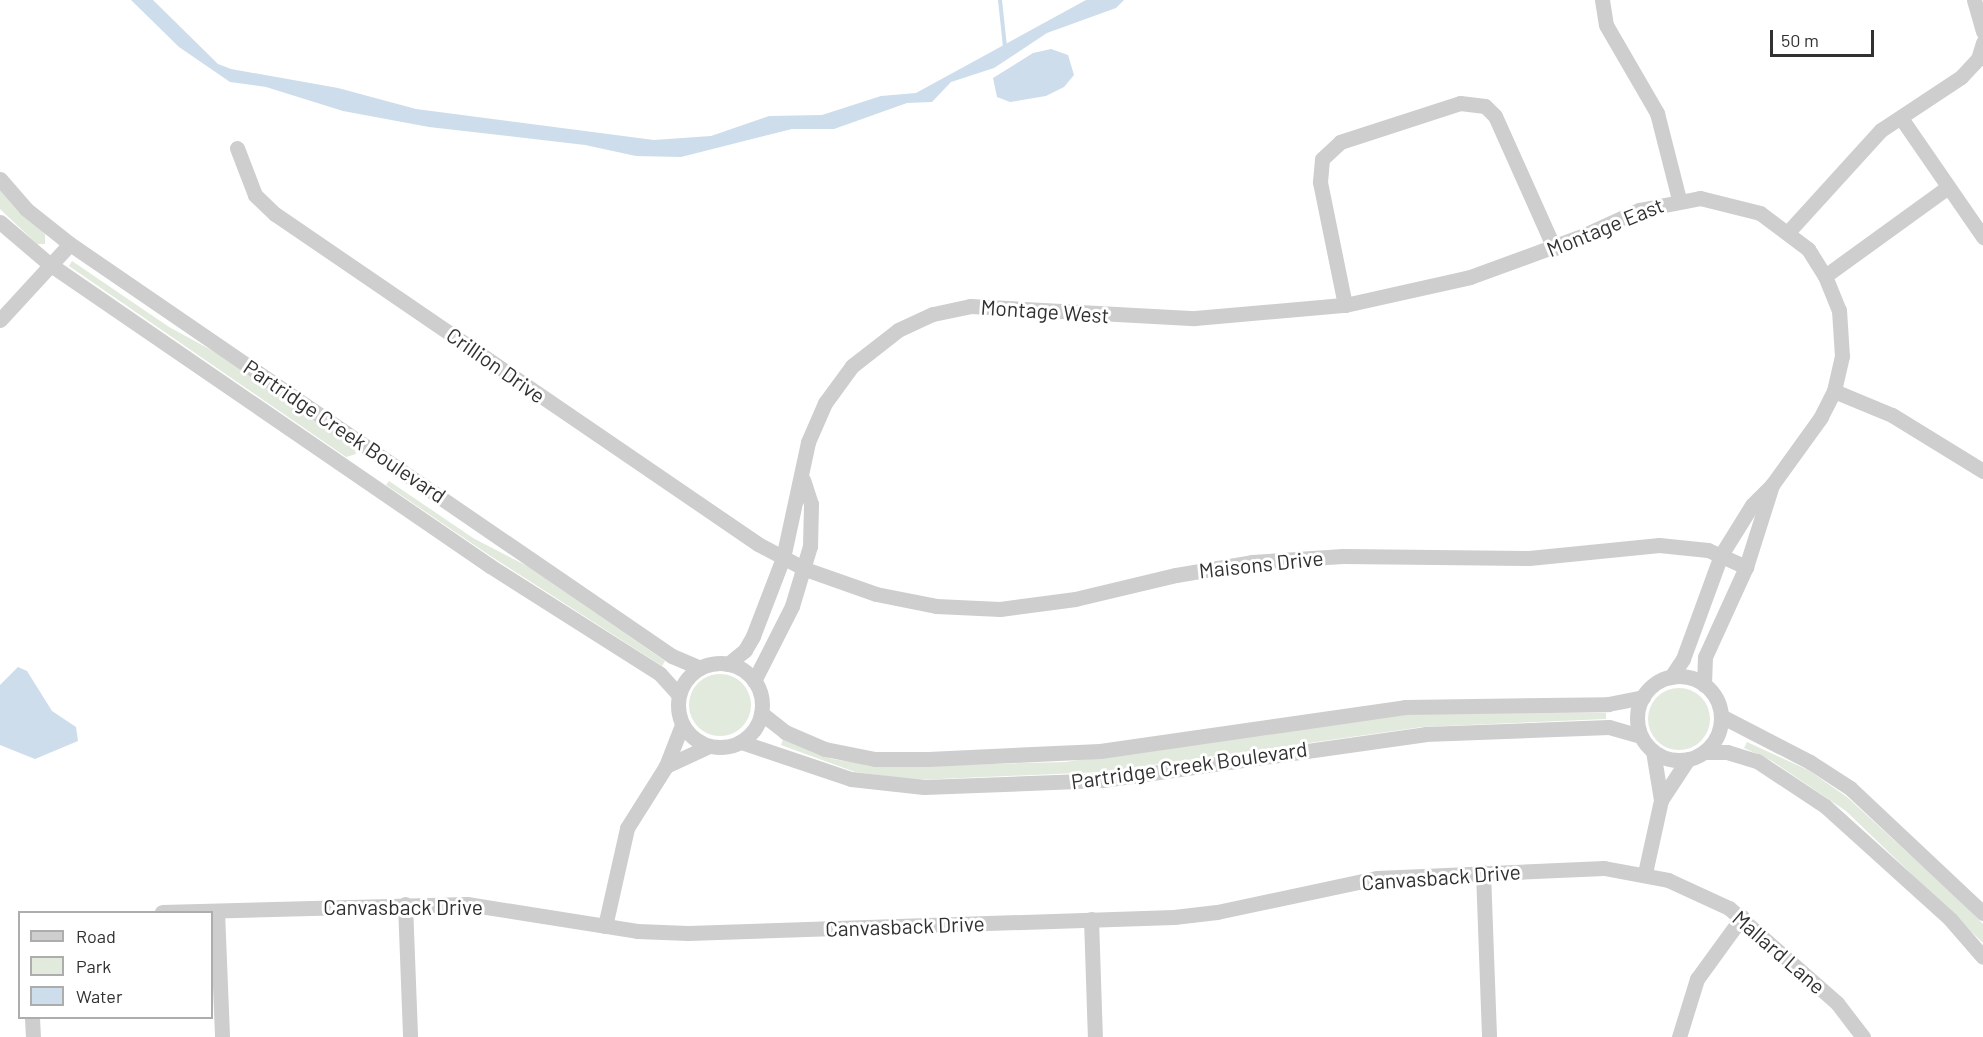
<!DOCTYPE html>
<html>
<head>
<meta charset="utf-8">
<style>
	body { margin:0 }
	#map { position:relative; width:1983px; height:1037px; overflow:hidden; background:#fff; font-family:Barlow,sans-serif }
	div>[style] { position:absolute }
	.green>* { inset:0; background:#e2e9dd }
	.round { border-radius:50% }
	.water>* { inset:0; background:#cdddeb }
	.stream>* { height:4px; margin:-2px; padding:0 2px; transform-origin:2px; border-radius:2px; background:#cdddeb }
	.street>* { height:15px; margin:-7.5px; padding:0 7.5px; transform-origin:7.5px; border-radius:7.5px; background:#cecece }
	.street>.ring { margin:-7.5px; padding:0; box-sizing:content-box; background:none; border:15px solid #cecece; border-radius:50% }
	span { translate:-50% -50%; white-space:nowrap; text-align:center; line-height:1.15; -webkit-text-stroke:6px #fff; paint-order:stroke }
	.street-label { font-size:21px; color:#313131 }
	.legend { position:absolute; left:18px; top:911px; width:195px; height:108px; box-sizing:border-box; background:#fff; border:2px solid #adadad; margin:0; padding:8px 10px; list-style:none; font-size:18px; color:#313131 }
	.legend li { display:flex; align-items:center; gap:12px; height:30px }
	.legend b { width:30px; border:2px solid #adadad }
	.scale { position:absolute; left:1770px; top:30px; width:104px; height:27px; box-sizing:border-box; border:3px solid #313131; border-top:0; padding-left:8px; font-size:18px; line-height:21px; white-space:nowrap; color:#313131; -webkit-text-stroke:4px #fff; paint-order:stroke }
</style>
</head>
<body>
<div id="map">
	<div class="green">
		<div style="clip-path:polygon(0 189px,45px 234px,45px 244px,37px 244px,0 209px)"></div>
		<div style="clip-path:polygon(72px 261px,169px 327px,224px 357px,354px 447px,356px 454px,346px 457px,69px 266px)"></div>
		<div style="clip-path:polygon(389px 481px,473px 538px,529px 567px,665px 661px,662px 666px,492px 557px,386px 485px)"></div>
		<div class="round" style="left:689px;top:674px;width:62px;height:62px"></div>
		<div class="round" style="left:1648px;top:688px;width:62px;height:62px"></div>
		<div style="clip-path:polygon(1479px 712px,1606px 713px,1606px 719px,1422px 727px,1102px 772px,916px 780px,855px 772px,781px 745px,783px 739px,832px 759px,883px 767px,1065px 762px,1402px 715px)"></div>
		<div style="clip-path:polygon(1747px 742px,1808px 770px,1847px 797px,1968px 908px,1983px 924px,1983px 943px,1846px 811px,1772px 761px,1744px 748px)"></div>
	</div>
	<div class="water">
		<div style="clip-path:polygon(131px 0,153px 0,218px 64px,231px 69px,338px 88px,416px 109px,654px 140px,711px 136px,769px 116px,822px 115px,881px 96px,916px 93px,1086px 0,1124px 0,1116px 8px,1047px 33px,994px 68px,951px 82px,932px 102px,907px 103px,834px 129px,792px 129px,681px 157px,636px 156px,585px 145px,429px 127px,343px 111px,266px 87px,230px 82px,179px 47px)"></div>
		<div style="clip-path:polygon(1051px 49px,1068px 55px,1074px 75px,1064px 87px,1046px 96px,1010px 102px,997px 97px,993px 78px,1033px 53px)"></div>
		<div style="clip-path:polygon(18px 667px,27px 671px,52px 711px,76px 727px,78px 741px,35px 759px,0 745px,0 685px)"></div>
	</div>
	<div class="stream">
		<div style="left:1000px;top:0;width:47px;rotate:83.9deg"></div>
	</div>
	<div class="street">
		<div style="left:1602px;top:0;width:25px;rotate:81deg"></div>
		<div style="left:1606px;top:25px;width:102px;rotate:59.9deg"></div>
		<div style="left:1657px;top:113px;width:89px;rotate:75.7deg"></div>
		<div style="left:1974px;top:0;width:33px;rotate:74deg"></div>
		<div style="left:1901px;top:118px;width:145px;rotate:55.4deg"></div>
		<div style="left:237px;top:148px;width:50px;rotate:69deg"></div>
		<div style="left:255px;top:195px;width:28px;rotate:44deg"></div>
		<div style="left:275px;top:214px;width:585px;rotate:34.34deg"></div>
		<div style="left:758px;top:544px;width:53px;rotate:28deg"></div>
		<div style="left:805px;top:569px;width:75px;rotate:19.4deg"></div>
		<div style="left:876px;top:594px;width:61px;rotate:11.3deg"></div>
		<div style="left:936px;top:606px;width:64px;rotate:2.7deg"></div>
		<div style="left:1000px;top:609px;width:76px;rotate:-7.6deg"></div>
		<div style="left:1075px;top:599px;width:104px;rotate:-13.4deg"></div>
		<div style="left:1176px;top:575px;width:77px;rotate:-9.7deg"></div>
		<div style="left:1252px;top:562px;width:91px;rotate:-3.8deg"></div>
		<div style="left:1343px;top:556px;width:186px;rotate:0.6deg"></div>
		<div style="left:1529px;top:558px;width:131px;rotate:-5.7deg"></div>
		<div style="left:1659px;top:545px;width:49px;rotate:5.8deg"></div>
		<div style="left:1708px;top:550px;width:42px;rotate:24.1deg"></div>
		<div style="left:0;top:179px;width:40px;rotate:49deg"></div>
		<div style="left:26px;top:209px;width:56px;rotate:38.5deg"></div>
		<div style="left:70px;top:244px;width:729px;rotate:34.39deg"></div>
		<div style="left:672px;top:656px;width:30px;rotate:23deg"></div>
		<div style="left:0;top:222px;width:63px;rotate:40.5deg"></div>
		<div style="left:48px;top:263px;width:536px;rotate:34.43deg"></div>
		<div style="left:490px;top:566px;width:201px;rotate:32.4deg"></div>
		<div style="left:660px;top:674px;width:28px;rotate:48deg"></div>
		<div style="left:1789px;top:231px;width:137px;rotate:-47.7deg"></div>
		<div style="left:1881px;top:130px;width:96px;rotate:-33.5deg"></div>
		<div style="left:1961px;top:77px;width:25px;rotate:-47deg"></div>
		<div style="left:1978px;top:59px;width:17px;rotate:-73deg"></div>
		<div style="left:1825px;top:276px;width:152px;rotate:-35.9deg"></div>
		<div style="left:1345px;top:305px;width:126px;rotate:-101.5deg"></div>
		<div style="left:1320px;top:182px;width:23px;rotate:-85deg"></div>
		<div style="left:1322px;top:159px;width:25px;rotate:-43deg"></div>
		<div style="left:1340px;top:142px;width:126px;rotate:-18deg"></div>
		<div style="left:1460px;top:103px;width:25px;rotate:7deg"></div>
		<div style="left:1485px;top:106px;width:14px;rotate:45deg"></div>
		<div style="left:1495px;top:116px;width:145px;rotate:65.9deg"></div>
		<div style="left:0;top:320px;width:103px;rotate:-47.4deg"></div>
		<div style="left:1834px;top:391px;width:63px;rotate:22.5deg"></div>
		<div style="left:1892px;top:415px;width:107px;rotate:31.6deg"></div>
		<div class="ring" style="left:678px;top:663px;width:69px;height:69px"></div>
		<div style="left:728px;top:664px;width:22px;rotate:-39deg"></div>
		<div style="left:745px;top:650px;width:16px;rotate:-60deg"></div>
		<div style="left:753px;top:636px;width:84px;rotate:-69deg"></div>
		<div style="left:783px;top:558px;width:119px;rotate:-77.8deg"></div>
		<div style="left:808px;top:442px;width:43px;rotate:-66.4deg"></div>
		<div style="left:825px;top:403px;width:46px;rotate:-53.9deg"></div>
		<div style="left:852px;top:366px;width:58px;rotate:-38deg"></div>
		<div style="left:898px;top:330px;width:38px;rotate:-25deg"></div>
		<div style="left:933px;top:314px;width:38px;rotate:-12deg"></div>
		<div style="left:970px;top:306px;width:225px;rotate:3.1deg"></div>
		<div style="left:1195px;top:318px;width:151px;rotate:-5deg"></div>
		<div style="left:1345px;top:305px;width:128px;rotate:-12.6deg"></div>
		<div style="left:1470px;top:277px;width:119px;rotate:-20.1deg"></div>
		<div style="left:1582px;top:236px;width:63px;rotate:-24.5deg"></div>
		<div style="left:1639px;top:210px;width:62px;rotate:-11.1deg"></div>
		<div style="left:1700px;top:198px;width:62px;rotate:14deg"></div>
		<div style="left:1760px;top:213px;width:60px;rotate:36.9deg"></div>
		<div style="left:1808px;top:249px;width:32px;rotate:58deg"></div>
		<div style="left:1825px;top:276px;width:37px;rotate:68deg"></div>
		<div style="left:1839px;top:310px;width:46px;rotate:86.3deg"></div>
		<div style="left:1842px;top:356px;width:36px;rotate:103deg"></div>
		<div style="left:1834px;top:391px;width:29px;rotate:117deg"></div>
		<div style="left:1821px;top:417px;width:84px;rotate:125.8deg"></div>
		<div style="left:1772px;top:485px;width:28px;rotate:135deg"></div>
		<div style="left:1752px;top:505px;width:59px;rotate:121.8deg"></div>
		<div style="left:1721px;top:555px;width:111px;rotate:110.1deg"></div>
		<div style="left:1683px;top:659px;width:22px;rotate:124deg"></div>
		<div class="ring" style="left:1637px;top:676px;width:69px;height:69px"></div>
		<div style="left:754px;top:681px;width:84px;rotate:-63.1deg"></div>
		<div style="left:792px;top:606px;width:63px;rotate:-73.3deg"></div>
		<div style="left:810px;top:546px;width:42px;rotate:-88.6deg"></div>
		<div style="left:811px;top:504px;width:25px;rotate:-108deg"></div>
		<div style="left:1704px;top:685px;width:28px;rotate:-88deg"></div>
		<div style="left:1705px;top:657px;width:99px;rotate:-65.5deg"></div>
		<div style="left:1746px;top:567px;width:86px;rotate:-72.4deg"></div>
		<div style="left:761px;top:713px;width:31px;rotate:38deg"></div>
		<div style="left:785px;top:732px;width:43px;rotate:23deg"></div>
		<div style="left:825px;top:749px;width:51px;rotate:11.3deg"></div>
		<div style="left:875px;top:759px;width:53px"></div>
		<div style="left:928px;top:759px;width:172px;rotate:-2.7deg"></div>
		<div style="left:1100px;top:751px;width:308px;rotate:-8.2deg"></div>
		<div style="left:1405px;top:707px;width:203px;rotate:-0.8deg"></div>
		<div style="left:1608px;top:704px;width:36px;rotate:-11deg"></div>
		<div style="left:1721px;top:716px;width:100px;rotate:27.3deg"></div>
		<div style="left:1810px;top:762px;width:48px;rotate:33deg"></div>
		<div style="left:1850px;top:788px;width:183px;rotate:43.2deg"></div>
		<div style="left:741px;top:742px;width:116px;rotate:18.6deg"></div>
		<div style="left:851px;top:779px;width:73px;rotate:6.3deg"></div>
		<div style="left:924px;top:787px;width:179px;rotate:-2.2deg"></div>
		<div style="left:1103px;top:780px;width:325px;rotate:-8.1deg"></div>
		<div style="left:1425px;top:734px;width:184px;rotate:-2.2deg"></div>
		<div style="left:1609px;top:727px;width:33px;rotate:16deg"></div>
		<div style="left:1653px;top:751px;width:50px;rotate:80.7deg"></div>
		<div style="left:1704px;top:752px;width:23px"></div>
		<div style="left:1727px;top:752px;width:31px;rotate:17deg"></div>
		<div style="left:1757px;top:761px;width:82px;rotate:33.5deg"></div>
		<div style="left:1825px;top:806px;width:169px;rotate:42.1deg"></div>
		<div style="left:1950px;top:919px;width:50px;rotate:49deg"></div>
		<div style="left:666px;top:766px;width:47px;rotate:-24.9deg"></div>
		<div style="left:1483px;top:872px;width:165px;rotate:87.9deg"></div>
		<div style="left:1645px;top:873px;width:75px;rotate:-77.6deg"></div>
		<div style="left:1661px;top:800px;width:49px;rotate:-56.6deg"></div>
		<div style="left:405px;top:904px;width:133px;rotate:87.8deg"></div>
		<div style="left:217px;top:911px;width:126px;rotate:87.7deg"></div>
		<div style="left:162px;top:912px;width:305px;rotate:-1.5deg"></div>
		<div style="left:467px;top:904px;width:172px;rotate:9deg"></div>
		<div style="left:637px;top:931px;width:51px;rotate:2.2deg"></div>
		<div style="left:688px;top:933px;width:486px;rotate:-1.9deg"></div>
		<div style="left:1174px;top:917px;width:43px;rotate:-6.6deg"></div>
		<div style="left:1217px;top:912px;width:164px;rotate:-12deg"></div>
		<div style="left:1377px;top:878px;width:227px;rotate:-2.5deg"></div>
		<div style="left:1604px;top:868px;width:65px;rotate:10.6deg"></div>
		<div style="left:1668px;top:880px;width:67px;rotate:24.7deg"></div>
		<div style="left:1729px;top:908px;width:144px;rotate:41.3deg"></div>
		<div style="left:1837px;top:1003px;width:43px;rotate:52.6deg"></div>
		<div style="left:1091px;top:919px;width:118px;rotate:88.1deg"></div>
		<div style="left:605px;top:926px;width:100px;rotate:-77.3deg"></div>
		<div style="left:627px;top:828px;width:73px;rotate:-57.8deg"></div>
		<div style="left:666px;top:766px;width:44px;rotate:-68.7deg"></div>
		<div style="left:32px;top:1018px;width:19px;rotate:87deg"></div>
		<div style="left:1679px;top:1037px;width:61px;rotate:-72.8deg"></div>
		<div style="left:1697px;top:979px;width:77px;rotate:-54deg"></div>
	</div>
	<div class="street-label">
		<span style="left:1605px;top:227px;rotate:-22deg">Montage East</span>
		<span style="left:1045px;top:311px;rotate:4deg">Montage West</span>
		<span style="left:496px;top:365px;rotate:35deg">Crillion Drive</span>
		<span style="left:345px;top:431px;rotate:34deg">Partridge Creek Boulevard</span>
		<span style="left:1261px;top:564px;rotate:-6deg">Maisons Drive</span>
		<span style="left:1189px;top:765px;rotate:-8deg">Partridge Creek Boulevard</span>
		<span style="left:1441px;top:877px;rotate:-4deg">Canvasback Drive</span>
		<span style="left:403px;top:907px">Canvasback Drive</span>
		<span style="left:905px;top:926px;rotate:-2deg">Canvasback Drive</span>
		<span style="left:1779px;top:952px;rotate:41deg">Mallard Lane</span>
	</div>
	<ul class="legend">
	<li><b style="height:8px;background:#cecece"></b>Road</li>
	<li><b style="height:16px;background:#e2e9dd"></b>Park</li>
	<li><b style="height:16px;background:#cdddeb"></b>Water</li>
	</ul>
	<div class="scale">50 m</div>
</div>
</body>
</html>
